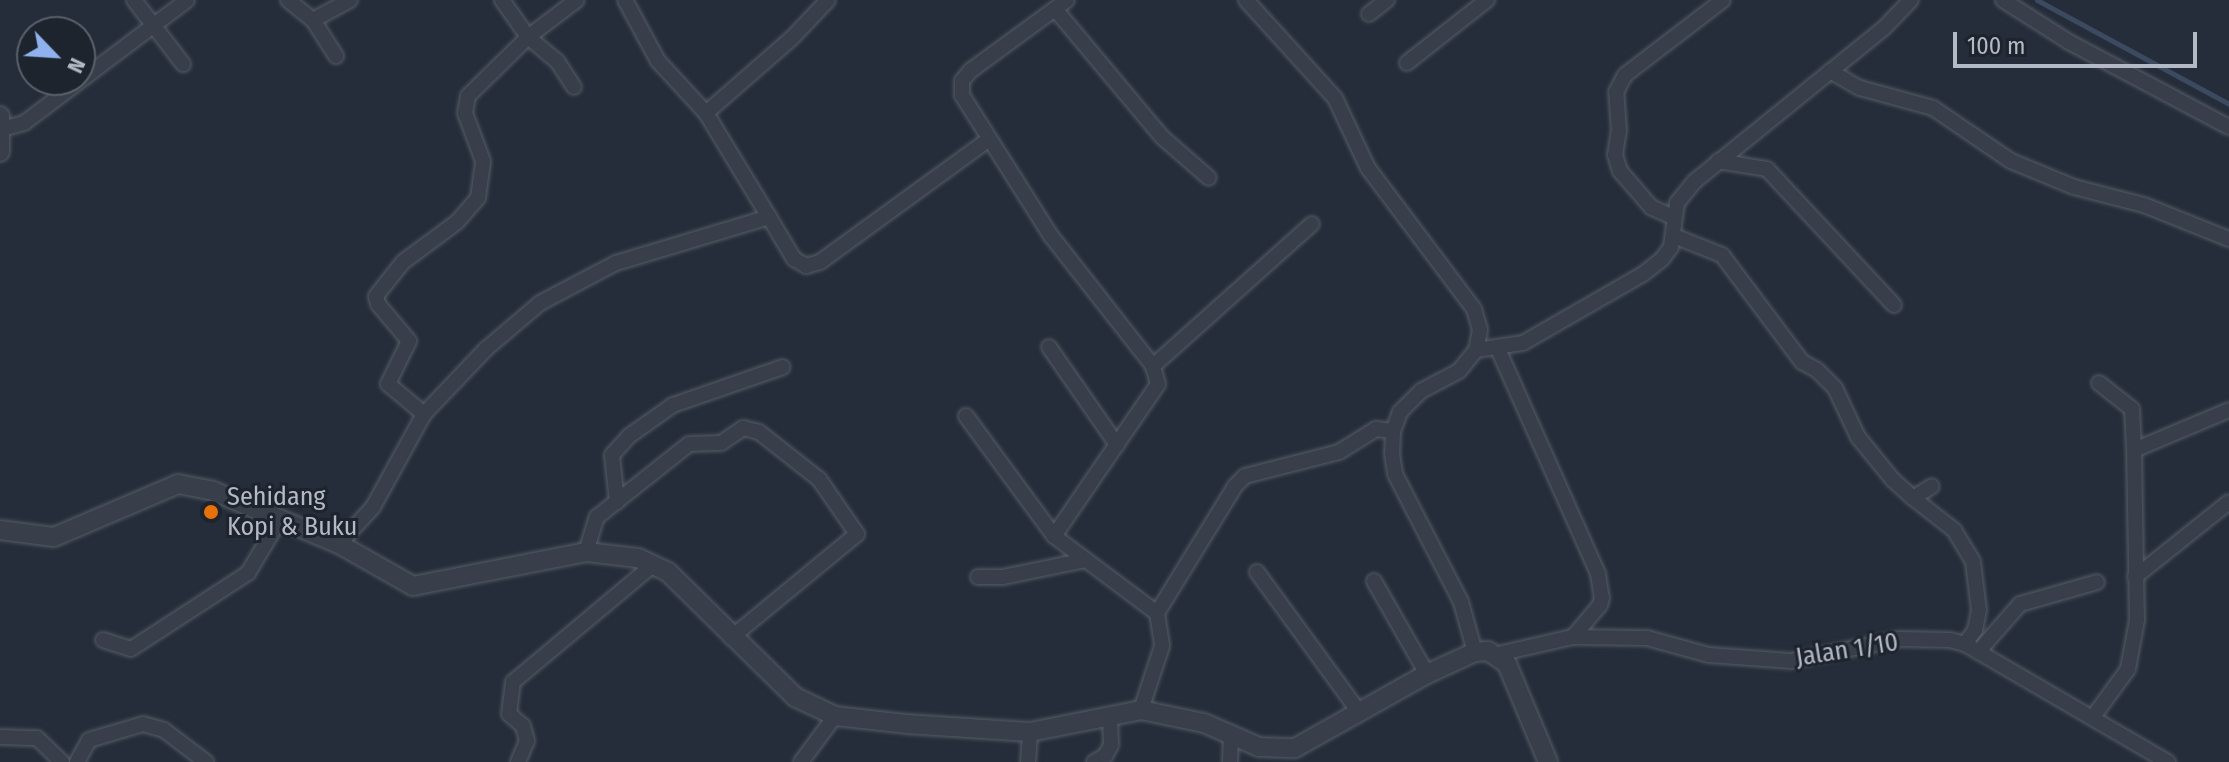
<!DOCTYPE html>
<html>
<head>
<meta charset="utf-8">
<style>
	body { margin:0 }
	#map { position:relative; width:2229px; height:762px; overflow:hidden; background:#242d39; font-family:"Fira Sans Condensed",sans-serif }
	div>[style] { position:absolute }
	.stream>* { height:5px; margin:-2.5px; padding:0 2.5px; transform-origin:2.5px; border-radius:2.5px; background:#3b4a61 }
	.roads { filter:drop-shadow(0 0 2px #565d67) drop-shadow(0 0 2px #565d67) }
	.minor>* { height:14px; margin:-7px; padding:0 7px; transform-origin:7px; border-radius:7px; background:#383f4a }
	.tertiary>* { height:18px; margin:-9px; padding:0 9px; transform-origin:9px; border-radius:9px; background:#383f4a }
	.dots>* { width:22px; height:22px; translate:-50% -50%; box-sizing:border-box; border:4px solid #1d242e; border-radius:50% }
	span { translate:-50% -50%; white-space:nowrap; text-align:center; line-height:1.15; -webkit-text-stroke:6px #1d242e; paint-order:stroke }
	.poi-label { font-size:26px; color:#b3bac5 }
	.left { translate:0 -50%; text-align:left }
	.street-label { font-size:26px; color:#b3bac5 }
	.north { position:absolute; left:16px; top:16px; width:80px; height:80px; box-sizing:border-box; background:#1d242e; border:2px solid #59606a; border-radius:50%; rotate:115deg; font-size:22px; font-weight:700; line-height:32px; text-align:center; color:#b3bac5 }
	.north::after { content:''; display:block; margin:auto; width:28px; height:36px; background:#8fb2ef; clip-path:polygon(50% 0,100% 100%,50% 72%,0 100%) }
	.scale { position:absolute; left:1953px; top:32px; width:244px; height:36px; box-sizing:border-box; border:4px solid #b3bac5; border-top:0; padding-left:10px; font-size:24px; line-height:28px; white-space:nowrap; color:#b3bac5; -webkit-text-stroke:6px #1d242e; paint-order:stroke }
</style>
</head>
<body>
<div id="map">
	<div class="stream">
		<div style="left:2037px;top:0;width:218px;rotate:28.4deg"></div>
	</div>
	<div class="roads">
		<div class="minor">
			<div style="left:134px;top:0;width:81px;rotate:52.6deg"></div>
			<div style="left:288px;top:0;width:32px;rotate:39deg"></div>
			<div style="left:313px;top:20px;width:42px;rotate:-28.4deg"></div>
			<div style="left:502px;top:0;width:45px;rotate:54.9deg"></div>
			<div style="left:528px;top:37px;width:38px;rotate:40deg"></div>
			<div style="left:557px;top:61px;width:31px;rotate:57deg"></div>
			<div style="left:1246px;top:0;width:132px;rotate:47.8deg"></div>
			<div style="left:1335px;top:98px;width:77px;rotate:64.8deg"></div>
			<div style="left:1368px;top:168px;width:176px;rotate:53.1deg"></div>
			<div style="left:1474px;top:309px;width:22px;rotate:74deg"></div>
			<div style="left:1480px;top:330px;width:20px;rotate:101deg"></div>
			<div style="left:1476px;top:350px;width:27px;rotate:129deg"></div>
			<div style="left:1459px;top:371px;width:43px;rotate:152.2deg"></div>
			<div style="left:1421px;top:391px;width:30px;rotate:135deg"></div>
			<div style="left:1400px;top:412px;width:20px;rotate:110deg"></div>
			<div style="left:1393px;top:431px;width:23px;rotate:92deg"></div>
			<div style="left:1392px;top:454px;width:20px;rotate:81deg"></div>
			<div style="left:1395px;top:474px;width:144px;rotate:62.7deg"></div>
			<div style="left:1461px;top:602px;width:52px;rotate:74.4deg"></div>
			<div style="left:2003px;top:0;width:78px;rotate:32.5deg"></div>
			<div style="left:2069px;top:42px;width:181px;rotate:28deg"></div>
			<div style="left:1055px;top:9px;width:167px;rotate:50.1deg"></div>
			<div style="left:1162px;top:137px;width:62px;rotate:41.1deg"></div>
			<div style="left:1369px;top:14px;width:23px;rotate:-38deg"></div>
			<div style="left:313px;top:20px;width:43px;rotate:57.4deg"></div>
			<div style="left:1407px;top:63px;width:102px;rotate:-38.2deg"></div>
			<div style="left:1830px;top:71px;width:34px;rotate:30deg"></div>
			<div style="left:1860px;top:88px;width:76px;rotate:15.3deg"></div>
			<div style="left:1933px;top:108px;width:94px;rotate:34.2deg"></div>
			<div style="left:2011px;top:161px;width:68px;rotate:22.4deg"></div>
			<div style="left:2074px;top:187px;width:72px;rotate:14.4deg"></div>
			<div style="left:2144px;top:205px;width:92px;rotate:21.8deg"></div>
			<div style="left:706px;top:113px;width:114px;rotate:-41.1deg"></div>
			<div style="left:792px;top:38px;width:52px;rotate:-46.5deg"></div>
			<div style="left:2px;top:129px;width:23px;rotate:-15deg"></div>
			<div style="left:24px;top:123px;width:204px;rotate:-37deg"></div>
			<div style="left:1718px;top:161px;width:50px;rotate:9.3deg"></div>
			<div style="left:1767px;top:169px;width:186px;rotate:47deg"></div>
			<div style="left:769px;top:217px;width:49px;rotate:59.2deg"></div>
			<div style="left:794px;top:259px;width:14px;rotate:30deg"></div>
			<div style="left:806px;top:266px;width:15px;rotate:-16deg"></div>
			<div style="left:820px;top:262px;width:209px;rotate:-36deg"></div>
			<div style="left:1673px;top:217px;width:24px;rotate:-156deg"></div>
			<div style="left:1651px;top:207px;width:48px;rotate:-130.7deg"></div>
			<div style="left:1620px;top:171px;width:17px;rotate:-107deg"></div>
			<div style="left:1615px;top:155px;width:24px;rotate:-81deg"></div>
			<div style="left:1619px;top:131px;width:39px;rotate:-94deg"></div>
			<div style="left:1616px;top:92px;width:19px;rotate:-62deg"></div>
			<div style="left:1625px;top:75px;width:123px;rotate:-37.4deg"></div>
			<div style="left:1674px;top:236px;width:52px;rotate:21.6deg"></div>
			<div style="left:1722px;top:255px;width:134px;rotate:53.2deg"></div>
			<div style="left:1802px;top:362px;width:17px;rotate:28deg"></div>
			<div style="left:1817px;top:370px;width:25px;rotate:45deg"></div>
			<div style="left:1835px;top:388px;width:54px;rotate:64.9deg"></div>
			<div style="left:1858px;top:437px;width:55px;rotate:50.9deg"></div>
			<div style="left:1893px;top:480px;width:27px;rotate:42deg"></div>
			<div style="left:1913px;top:498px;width:22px;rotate:-32deg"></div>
			<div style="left:1049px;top:347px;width:119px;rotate:55.2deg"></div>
			<div style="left:1498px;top:349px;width:246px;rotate:66deg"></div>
			<div style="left:1598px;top:574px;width:24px;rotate:81deg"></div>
			<div style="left:1602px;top:598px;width:7px;rotate:106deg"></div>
			<div style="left:1600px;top:605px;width:42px;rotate:130.2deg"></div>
			<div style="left:1476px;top:350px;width:48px;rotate:-8.5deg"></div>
			<div style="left:1523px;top:343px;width:138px;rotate:-29.9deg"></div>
			<div style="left:1643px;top:274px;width:24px;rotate:-38deg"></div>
			<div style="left:1662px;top:259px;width:15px;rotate:-53deg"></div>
			<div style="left:1671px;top:247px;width:44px;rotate:-82.2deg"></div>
			<div style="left:1677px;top:203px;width:28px;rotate:-51deg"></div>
			<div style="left:1695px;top:181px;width:243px;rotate:-39deg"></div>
			<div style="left:1884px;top:28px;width:39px;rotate:-46deg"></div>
			<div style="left:1153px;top:366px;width:213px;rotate:-41.8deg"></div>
			<div style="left:2099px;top:383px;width:42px;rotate:38.2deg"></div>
			<div style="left:2132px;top:409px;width:41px;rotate:87.2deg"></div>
			<div style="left:424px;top:414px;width:47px;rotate:-140.2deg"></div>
			<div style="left:388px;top:384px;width:48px;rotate:-64deg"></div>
			<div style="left:409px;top:341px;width:48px;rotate:-130deg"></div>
			<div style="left:378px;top:304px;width:8px;rotate:-104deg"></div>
			<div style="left:376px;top:296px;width:43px;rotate:-51.5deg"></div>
			<div style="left:403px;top:262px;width:67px;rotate:-36.5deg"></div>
			<div style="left:457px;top:222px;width:32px;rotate:-49deg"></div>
			<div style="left:478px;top:198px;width:37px;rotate:-82deg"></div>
			<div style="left:483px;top:161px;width:51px;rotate:-110.6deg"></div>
			<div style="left:465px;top:113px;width:17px;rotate:-80deg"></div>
			<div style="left:468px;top:96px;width:84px;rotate:-44.5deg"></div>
			<div style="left:528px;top:37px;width:61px;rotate:-37.1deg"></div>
			<div style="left:966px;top:416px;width:149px;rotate:53.7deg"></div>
			<div style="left:1054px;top:536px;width:129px;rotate:36.8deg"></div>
			<div style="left:1157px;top:613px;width:33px;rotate:81deg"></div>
			<div style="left:1162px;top:646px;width:67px;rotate:108.2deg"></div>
			<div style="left:1913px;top:498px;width:52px;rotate:38deg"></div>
			<div style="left:1954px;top:530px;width:37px;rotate:59deg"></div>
			<div style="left:1973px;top:562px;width:48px;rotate:82.9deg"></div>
			<div style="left:1979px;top:610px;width:20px;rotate:101deg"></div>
			<div style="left:1975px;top:630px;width:17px;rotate:126deg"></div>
			<div style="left:617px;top:502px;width:47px;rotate:-96.1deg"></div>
			<div style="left:612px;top:455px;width:25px;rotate:-48deg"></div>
			<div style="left:629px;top:436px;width:54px;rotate:-35.2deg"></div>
			<div style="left:673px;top:405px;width:116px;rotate:-19.1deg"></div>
			<div style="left:1054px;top:536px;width:184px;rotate:-55.6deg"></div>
			<div style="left:1158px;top:384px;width:19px;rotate:-106deg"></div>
			<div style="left:1153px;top:366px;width:165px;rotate:-128.1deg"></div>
			<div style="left:1051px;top:236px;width:167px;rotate:-122.3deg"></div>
			<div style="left:962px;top:95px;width:14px;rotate:-90deg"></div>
			<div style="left:962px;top:81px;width:13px;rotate:-51deg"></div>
			<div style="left:970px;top:71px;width:120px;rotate:-36.2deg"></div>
			<div style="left:339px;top:544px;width:50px;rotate:-47.4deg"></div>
			<div style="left:373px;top:507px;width:106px;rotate:-61.3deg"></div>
			<div style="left:424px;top:414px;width:90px;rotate:-46.4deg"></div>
			<div style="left:486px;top:349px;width:71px;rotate:-40.4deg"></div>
			<div style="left:540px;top:303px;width:86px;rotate:-27.8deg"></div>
			<div style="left:616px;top:263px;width:160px;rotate:-16.7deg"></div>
			<div style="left:769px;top:217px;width:122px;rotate:-121.2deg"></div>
			<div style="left:706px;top:113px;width:71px;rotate:-132.7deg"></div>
			<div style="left:658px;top:61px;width:69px;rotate:-118.4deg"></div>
			<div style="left:586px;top:552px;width:37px;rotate:-73deg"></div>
			<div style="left:597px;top:517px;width:117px;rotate:-38.4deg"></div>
			<div style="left:689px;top:444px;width:32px;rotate:-2deg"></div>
			<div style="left:721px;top:443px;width:27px;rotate:-34deg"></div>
			<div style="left:743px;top:428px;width:16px;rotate:14deg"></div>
			<div style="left:759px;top:432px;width:76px;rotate:38.1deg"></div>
			<div style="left:819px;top:479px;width:67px;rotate:55.4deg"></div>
			<div style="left:857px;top:534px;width:163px;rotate:140.5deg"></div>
			<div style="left:1257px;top:572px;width:175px;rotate:53.9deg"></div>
			<div style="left:978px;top:577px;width:25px"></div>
			<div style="left:1003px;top:577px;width:84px;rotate:-11.7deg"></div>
			<div style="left:2135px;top:577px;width:120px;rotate:-38.6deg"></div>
			<div style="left:1374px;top:581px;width:107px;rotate:60.3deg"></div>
			<div style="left:1157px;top:613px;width:149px;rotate:-58.4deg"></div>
			<div style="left:1235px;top:486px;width:14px;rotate:-45deg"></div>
			<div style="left:1245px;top:476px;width:97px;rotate:-14.3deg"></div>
			<div style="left:1339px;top:452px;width:44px;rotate:-31.9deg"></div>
			<div style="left:1376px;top:429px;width:17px;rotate:7deg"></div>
			<div style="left:103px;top:640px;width:29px;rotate:18deg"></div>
			<div style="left:131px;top:649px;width:140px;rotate:-33deg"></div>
			<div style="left:248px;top:573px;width:63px;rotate:-59.3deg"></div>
			<div style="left:1978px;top:652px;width:64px;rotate:-48.8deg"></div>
			<div style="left:2020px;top:604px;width:80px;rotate:-15.9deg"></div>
			<div style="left:1498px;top:654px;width:77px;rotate:-12.8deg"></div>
			<div style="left:1573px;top:637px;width:74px;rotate:0.8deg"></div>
			<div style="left:1647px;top:638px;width:64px;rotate:15.3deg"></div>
			<div style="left:1709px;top:655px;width:82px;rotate:4.2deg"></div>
			<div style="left:1791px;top:661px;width:110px;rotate:-11.5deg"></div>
			<div style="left:1899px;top:639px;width:51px;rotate:1.1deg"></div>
			<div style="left:1950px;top:640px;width:16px;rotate:15deg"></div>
			<div style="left:1965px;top:644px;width:235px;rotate:30.2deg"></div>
			<div style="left:2093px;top:717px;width:59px;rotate:-53.9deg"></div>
			<div style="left:2128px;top:669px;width:50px;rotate:-79.6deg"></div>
			<div style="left:2137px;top:620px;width:170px;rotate:-91deg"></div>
			<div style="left:2134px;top:450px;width:103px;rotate:-22.8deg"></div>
			<div style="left:0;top:737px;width:37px;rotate:2deg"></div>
			<div style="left:37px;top:738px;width:35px;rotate:44deg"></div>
			<div style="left:77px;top:762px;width:25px;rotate:-61deg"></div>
			<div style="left:89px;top:740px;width:56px;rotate:-16.5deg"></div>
			<div style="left:143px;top:724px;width:22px;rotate:16deg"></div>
			<div style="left:164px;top:730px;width:53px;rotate:37.3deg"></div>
			<div style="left:518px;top:762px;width:23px;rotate:-67deg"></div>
			<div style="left:527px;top:741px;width:16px;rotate:-105deg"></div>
			<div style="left:523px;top:726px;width:18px;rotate:-139deg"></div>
			<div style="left:509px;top:714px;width:32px;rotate:-83deg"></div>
			<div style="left:513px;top:682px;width:184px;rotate:-39.9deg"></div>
			<div style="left:801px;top:762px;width:57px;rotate:-53.5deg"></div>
			<div style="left:1028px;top:762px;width:30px;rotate:-86deg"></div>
			<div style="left:1094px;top:762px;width:13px;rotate:-29deg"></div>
			<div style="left:1105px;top:756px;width:13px;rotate:-61deg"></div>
			<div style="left:1111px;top:745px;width:28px;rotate:-92deg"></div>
			<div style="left:1230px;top:762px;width:26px;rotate:-88deg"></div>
		</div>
		<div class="tertiary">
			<div style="left:0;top:116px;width:36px;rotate:90deg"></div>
			<div style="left:0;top:530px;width:54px;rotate:7.4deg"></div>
			<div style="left:54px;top:537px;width:135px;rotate:-23.1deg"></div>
			<div style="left:178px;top:484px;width:36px;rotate:11deg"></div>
			<div style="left:213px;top:491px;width:137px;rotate:22.8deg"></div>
			<div style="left:339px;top:544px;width:85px;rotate:29.6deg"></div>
			<div style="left:413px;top:586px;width:176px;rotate:-11.1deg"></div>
			<div style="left:586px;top:552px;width:52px;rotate:6.6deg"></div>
			<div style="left:638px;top:558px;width:33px;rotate:25deg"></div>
			<div style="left:668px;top:572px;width:178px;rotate:44.5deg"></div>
			<div style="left:795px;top:697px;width:44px;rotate:25.4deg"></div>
			<div style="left:835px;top:716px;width:71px;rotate:6.4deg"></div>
			<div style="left:906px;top:724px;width:124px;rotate:3.7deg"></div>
			<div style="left:1030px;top:732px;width:113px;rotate:-11.2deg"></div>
			<div style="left:1141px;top:710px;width:64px;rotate:11.7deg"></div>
			<div style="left:1204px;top:723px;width:60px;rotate:23.6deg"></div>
			<div style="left:1259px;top:747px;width:36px;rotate:2deg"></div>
			<div style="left:1295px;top:748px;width:151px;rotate:-29.3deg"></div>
			<div style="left:1427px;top:674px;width:53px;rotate:-24.6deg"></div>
			<div style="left:1475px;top:652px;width:13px;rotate:-4deg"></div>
			<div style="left:1488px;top:651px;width:23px;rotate:34deg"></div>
			<div style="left:1507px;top:664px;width:106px;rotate:67.3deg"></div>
		</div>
	</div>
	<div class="dots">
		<div style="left:211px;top:512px;background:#e8710a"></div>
	</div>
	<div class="poi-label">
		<span class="left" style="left:227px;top:512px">Sehidang<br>Kopi &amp; Buku</span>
	</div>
	<div class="street-label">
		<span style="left:1847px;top:650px;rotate:-9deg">Jalan 1/10</span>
	</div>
	<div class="north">N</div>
	<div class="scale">100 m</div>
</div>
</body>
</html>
